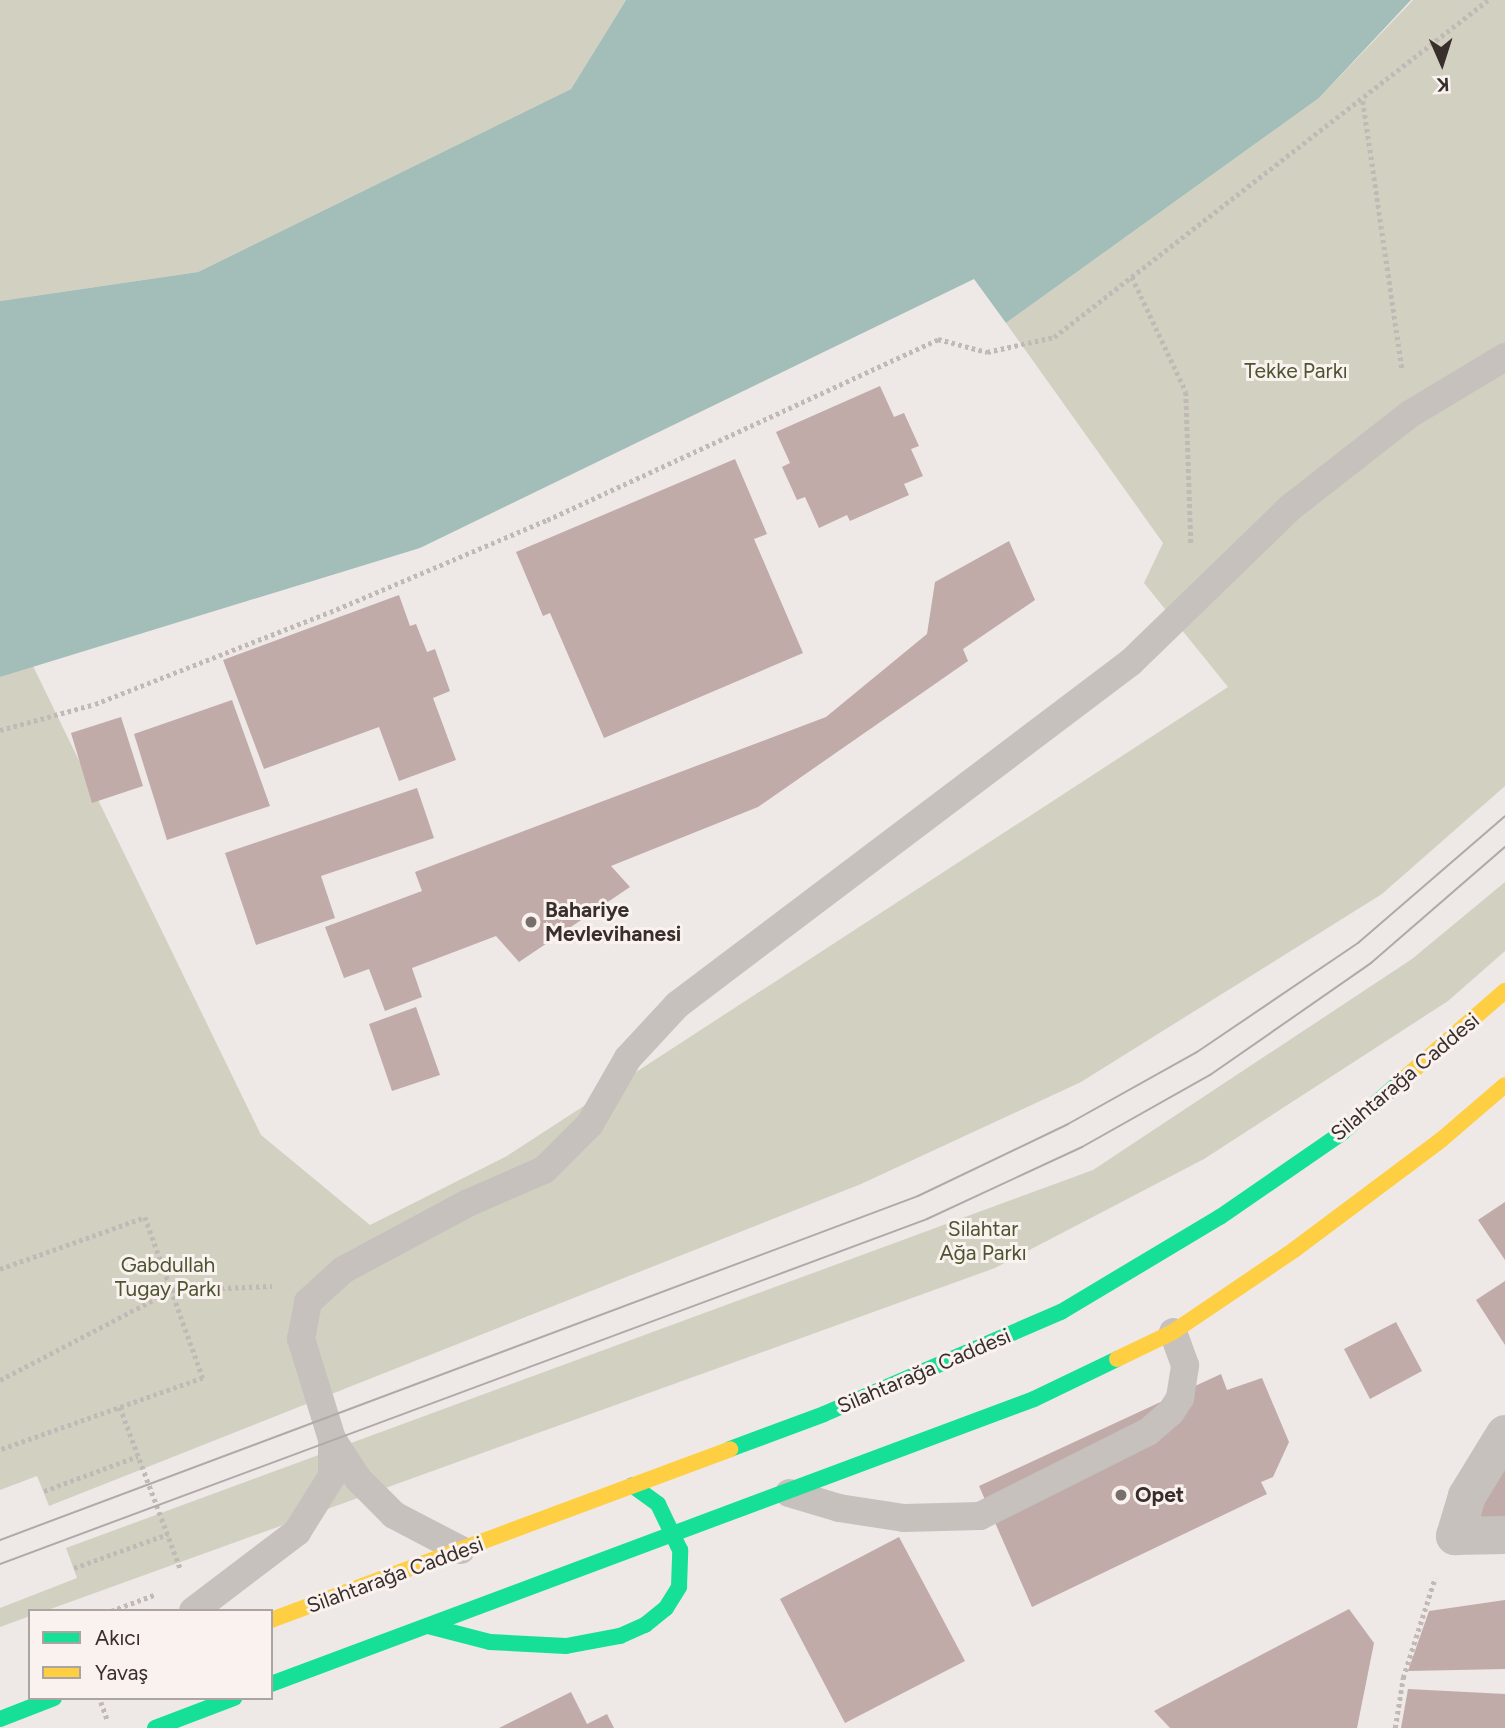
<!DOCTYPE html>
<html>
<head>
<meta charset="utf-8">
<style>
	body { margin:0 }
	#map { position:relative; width:1505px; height:1728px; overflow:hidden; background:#eee8e6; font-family:Figtree,sans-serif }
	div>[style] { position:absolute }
	.green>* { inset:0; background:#d2d1c1 }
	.water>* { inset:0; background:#a3beb9 }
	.building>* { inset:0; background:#c0aba9 }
	.path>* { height:4.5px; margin-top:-2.25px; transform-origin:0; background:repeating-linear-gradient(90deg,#c0b9b6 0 3.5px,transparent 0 7px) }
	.lane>* { height:28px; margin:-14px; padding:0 14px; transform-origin:14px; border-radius:14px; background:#c7c1be }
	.street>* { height:38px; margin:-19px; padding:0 19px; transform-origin:19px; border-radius:19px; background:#c7c1be }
	.fast>* { height:16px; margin:-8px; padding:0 8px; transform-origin:8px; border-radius:8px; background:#16e098 }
	.slow>* { height:16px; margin:-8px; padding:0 8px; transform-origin:8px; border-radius:8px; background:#ffcf43 }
	.tram>* { height:2px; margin:-1px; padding:0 1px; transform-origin:1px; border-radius:1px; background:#afaaa8 }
	.dots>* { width:19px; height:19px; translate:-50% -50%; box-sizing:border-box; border:4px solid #f9f2ee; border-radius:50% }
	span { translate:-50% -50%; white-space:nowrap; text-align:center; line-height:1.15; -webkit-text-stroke:6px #f9f2ee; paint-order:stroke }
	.park-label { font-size:21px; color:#4e5432 }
	.poi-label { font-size:21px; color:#382e2c; font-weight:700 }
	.left { translate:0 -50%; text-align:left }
	.street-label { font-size:21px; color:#382e2c }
	.legend { position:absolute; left:28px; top:1609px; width:245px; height:91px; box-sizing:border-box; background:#f9f2ee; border:2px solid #aca4a0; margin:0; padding:9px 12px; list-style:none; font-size:21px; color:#382e2c }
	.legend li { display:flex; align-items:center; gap:14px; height:35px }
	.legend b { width:35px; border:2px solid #aca4a0 }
	.north { position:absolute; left:1407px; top:28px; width:70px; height:70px; -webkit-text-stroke:5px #f9f2ee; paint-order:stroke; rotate:177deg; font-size:19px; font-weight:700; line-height:28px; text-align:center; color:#382e2c }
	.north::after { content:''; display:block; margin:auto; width:24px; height:32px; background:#382e2c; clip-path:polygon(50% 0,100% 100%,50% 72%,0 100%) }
</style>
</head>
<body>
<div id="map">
	<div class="green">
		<div style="clip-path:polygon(0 0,626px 0,571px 89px,198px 272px,0 301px)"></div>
		<div style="clip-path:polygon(1413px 0,1505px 0,1505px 786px,1382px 894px,1081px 1082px,861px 1184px,49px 1506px,37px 1476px,0 1490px,0 677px,33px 666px,261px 1135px,370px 1225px,507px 1156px,1228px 687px,1144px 583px,1163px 543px,1006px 323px,1319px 98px)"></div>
		<div style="clip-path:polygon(1505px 882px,1505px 951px,1448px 1001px,1204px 1159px,995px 1268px,45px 1611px,30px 1611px,30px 1616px,0 1627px,0 1608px,77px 1578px,66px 1548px,1093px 1170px,1412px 959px)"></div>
	</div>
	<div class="water">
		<div style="clip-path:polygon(626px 0,1411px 0,1319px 98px,1006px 323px,974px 279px,420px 548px,0 677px,0 301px,198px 272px,571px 89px)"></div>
	</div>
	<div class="building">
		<div style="clip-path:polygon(880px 386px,894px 417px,904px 413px,919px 446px,911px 449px,923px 476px,904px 484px,909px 495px,850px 521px,847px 515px,819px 528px,805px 497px,797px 500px,782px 467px,790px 463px,776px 432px)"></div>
		<div style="clip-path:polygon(735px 459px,767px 534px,754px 539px,803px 653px,604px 738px,550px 613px,543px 616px,516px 552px)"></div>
		<div style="clip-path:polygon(1009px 541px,1035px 600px,963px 649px,968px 661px,758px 807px,611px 866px,630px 887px,519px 962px,496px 936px,412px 968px,422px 997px,385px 1011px,369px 969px,344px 978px,325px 927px,422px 891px,415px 872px,826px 717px,927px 634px,935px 582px)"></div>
		<div style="clip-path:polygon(399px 595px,410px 626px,416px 624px,427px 652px,435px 649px,450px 691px,433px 698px,456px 760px,399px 781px,379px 727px,264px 769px,223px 660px)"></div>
		<div style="clip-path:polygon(232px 700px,270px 806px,167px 840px,134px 734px)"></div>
		<div style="clip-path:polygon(121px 717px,143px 786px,92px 803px,71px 733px)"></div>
		<div style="clip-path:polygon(417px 788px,434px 838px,321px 876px,335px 918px,256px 945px,225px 853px)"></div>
		<div style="clip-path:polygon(416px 1007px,440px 1075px,392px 1091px,369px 1024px)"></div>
		<div style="clip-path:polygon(1505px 1202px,1505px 1260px,1478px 1220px)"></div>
		<div style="clip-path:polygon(1505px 1281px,1505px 1345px,1476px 1300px)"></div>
		<div style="clip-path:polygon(1396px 1322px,1422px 1371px,1370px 1399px,1344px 1349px)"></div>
		<div style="clip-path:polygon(1221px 1374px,1227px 1390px,1262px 1378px,1289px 1442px,1273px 1477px,1261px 1482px,1267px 1494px,1032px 1607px,979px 1486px)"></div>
		<div style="clip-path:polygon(1505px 1457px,1505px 1526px,1481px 1528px,1481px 1480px)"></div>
		<div style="clip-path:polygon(899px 1537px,965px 1661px,845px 1723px,780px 1599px)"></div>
		<div style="clip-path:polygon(1505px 1600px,1505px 1669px,1408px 1671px,1429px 1611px)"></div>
		<div style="clip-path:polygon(1349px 1609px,1374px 1643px,1357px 1728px,1170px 1728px,1154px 1711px)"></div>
		<div style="clip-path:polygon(1408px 1689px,1505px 1694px,1505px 1728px,1401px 1728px)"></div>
		<div style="clip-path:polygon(571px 1692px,587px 1724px,607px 1714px,614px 1728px,499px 1728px)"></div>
	</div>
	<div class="path">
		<div style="left:1363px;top:101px;width:271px;rotate:81.7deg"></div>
		<div style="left:1132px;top:277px;width:127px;rotate:64.8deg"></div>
		<div style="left:1186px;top:392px;width:152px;rotate:88.1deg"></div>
		<div style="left:0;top:730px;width:98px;rotate:-15.3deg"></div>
		<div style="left:95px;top:704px;width:252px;rotate:-21.4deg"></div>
		<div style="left:330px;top:612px;width:236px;rotate:-23deg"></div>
		<div style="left:547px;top:520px;width:431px;rotate:-24.8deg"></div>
		<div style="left:938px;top:339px;width:51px;rotate:14.9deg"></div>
		<div style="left:987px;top:352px;width:69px;rotate:-12.6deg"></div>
		<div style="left:1054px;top:337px;width:549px;rotate:-37.83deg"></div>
		<div style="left:0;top:1269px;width:154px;rotate:-19.7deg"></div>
		<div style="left:145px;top:1217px;width:171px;rotate:70.2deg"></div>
		<div style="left:203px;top:1378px;width:215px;rotate:160.5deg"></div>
		<div style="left:0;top:1380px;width:194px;rotate:-27.6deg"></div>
		<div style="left:172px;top:1290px;width:100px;rotate:-2.3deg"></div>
		<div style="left:120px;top:1407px;width:174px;rotate:69.5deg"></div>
		<div style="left:44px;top:1491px;width:100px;rotate:-20.4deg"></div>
		<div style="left:74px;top:1568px;width:100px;rotate:-19.9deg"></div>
		<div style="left:111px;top:1611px;width:46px;rotate:-20.4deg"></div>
		<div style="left:101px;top:1702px;width:20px;rotate:70deg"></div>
		<div style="left:1395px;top:1728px;width:51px;rotate:-80.9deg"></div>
		<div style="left:1403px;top:1678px;width:105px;rotate:-72.3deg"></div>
	</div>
	<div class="lane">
		<div style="left:789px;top:1493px;width:52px;rotate:16.7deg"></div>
		<div style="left:839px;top:1508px;width:66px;rotate:8.7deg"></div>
		<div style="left:904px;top:1518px;width:76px;rotate:-1.5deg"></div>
		<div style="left:980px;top:1516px;width:188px;rotate:-26.6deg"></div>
		<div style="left:1148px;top:1432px;width:30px;rotate:-41deg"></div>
		<div style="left:1171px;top:1412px;width:17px;rotate:-57deg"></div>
		<div style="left:1180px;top:1398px;width:33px;rotate:-81deg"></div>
		<div style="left:1185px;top:1365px;width:35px;rotate:-110deg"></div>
		<div style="left:461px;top:1550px;width:76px;rotate:-152.4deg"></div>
		<div style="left:394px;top:1515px;width:51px;rotate:-135deg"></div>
		<div style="left:358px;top:1479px;width:48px;rotate:-123deg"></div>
		<div style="left:332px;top:1439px;width:105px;rotate:-107.2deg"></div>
		<div style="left:301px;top:1339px;width:38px;rotate:-79deg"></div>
		<div style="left:308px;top:1302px;width:47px;rotate:-42.4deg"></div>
		<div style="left:343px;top:1270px;width:142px;rotate:-28.2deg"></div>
		<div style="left:468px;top:1203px;width:83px;rotate:-23.5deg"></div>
		<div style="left:544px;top:1170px;width:65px;rotate:-45deg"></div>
		<div style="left:590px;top:1124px;width:76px;rotate:-60.1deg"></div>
		<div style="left:628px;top:1058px;width:72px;rotate:-47.2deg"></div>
		<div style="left:677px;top:1005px;width:569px;rotate:-37.07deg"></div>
		<div style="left:1131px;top:662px;width:223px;rotate:-44.1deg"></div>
		<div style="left:1291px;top:507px;width:151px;rotate:-38deg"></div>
		<div style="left:1410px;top:414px;width:111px;rotate:-31deg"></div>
		<div style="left:193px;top:1611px;width:131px;rotate:-37.2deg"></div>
		<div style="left:297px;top:1532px;width:66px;rotate:-58deg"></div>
		<div style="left:332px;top:1476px;width:37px;rotate:-90deg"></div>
	</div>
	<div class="street">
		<div style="left:1505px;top:1434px;width:73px;rotate:121.5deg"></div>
		<div style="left:1467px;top:1496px;width:42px;rotate:106.7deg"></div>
		<div style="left:1455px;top:1536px;width:50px;rotate:-1.1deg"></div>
	</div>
	<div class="fast">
		<div style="left:730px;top:1449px;width:100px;rotate:-20.4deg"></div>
		<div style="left:824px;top:1414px;width:258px;rotate:-23.3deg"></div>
		<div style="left:1061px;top:1312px;width:185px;rotate:-30.9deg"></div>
		<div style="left:1220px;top:1217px;width:150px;rotate:-34.6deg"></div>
		<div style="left:1343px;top:1132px;width:77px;rotate:-41.3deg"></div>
		<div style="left:428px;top:1626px;width:64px;rotate:14.5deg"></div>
		<div style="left:490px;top:1642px;width:76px;rotate:3deg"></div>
		<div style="left:566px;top:1646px;width:55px;rotate:-10.5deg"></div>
		<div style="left:620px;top:1636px;width:27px;rotate:-24deg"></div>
		<div style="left:645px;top:1625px;width:27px;rotate:-39deg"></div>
		<div style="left:666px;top:1608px;width:25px;rotate:-58deg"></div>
		<div style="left:679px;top:1587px;width:37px;rotate:-88deg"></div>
		<div style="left:680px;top:1550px;width:51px;rotate:-115.6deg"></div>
		<div style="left:658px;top:1504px;width:32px;rotate:-144deg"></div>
		<div style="left:271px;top:1684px;width:814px;rotate:-20.48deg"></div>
		<div style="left:1034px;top:1399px;width:92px;rotate:-25.7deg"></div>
		<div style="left:0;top:1719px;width:58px;rotate:-21.3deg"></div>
		<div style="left:155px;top:1728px;width:85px;rotate:-20.8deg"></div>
	</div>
	<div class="slow">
		<div style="left:1401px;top:1081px;width:138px;rotate:-40.9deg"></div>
		<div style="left:1117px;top:1359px;width:62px;rotate:-25.7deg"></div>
		<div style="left:1173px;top:1332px;width:146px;rotate:-34.1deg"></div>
		<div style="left:1294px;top:1250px;width:184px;rotate:-36.8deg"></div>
		<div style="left:1441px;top:1140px;width:84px;rotate:-40.7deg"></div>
		<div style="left:271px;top:1620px;width:490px;rotate:-20.4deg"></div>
	</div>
	<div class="tram">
		<div style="left:0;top:1540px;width:980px;rotate:-20.54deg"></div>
		<div style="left:918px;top:1196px;width:166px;rotate:-25.6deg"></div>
		<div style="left:1068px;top:1124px;width:148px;rotate:-29.2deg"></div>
		<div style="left:1197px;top:1052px;width:194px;rotate:-34.1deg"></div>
		<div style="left:1358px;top:943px;width:194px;rotate:-40.8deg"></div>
		<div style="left:0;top:1564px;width:989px;rotate:-20.41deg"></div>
		<div style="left:927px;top:1219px;width:171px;rotate:-24.9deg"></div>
		<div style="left:1082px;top:1147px;width:147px;rotate:-29.4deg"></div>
		<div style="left:1210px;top:1075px;width:196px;rotate:-34.8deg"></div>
		<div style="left:1371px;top:963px;width:177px;rotate:-40.9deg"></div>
	</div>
	<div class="dots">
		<div style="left:531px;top:922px;background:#786f6d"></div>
		<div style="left:1121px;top:1495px;background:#786f6d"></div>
	</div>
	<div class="park-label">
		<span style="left:1296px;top:371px">Tekke Parkı</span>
		<span style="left:983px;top:1241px">Silahtar<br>Ağa Parkı</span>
		<span style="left:168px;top:1277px">Gabdullah<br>Tugay Parkı</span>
	</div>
	<div class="poi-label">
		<span class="left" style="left:545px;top:922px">Bahariye<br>Mevlevihanesi</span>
		<span class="left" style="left:1135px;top:1495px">Opet</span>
	</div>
	<div class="street-label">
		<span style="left:1405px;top:1077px;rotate:-40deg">Silahtarağa Caddesi</span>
		<span style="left:924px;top:1371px;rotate:-23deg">Silahtarağa Caddesi</span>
		<span style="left:395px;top:1575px;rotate:-20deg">Silahtarağa Caddesi</span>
	</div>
	<ul class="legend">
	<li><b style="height:9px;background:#16e098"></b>Akıcı</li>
	<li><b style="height:9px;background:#ffcf43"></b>Yavaş</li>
	</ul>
	<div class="north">K</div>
</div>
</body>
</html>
